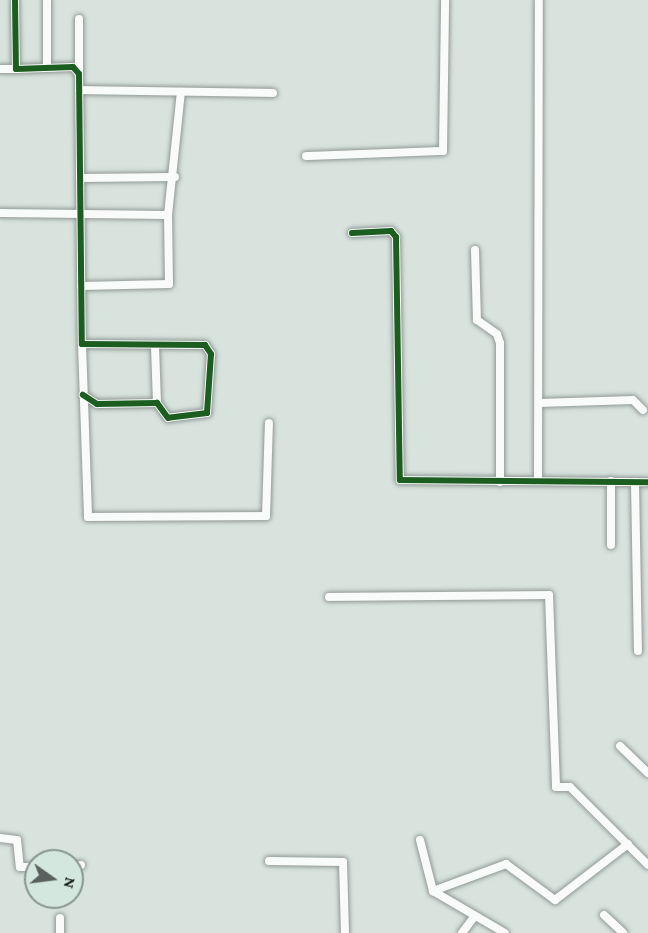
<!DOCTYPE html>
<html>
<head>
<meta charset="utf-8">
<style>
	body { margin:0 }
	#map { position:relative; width:648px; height:933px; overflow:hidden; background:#d8e3de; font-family:"Crimson Pro",serif }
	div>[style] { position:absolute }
	.roads { filter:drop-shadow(0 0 2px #919995) drop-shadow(0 0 2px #919995) }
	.minor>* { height:8px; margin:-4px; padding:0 4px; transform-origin:4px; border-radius:4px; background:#f9fbfa }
	.cycleway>* { height:6px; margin:-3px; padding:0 3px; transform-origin:3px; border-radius:3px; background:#1b5e20 }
	span { translate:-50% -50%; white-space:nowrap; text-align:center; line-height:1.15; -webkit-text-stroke:4.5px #d4e7df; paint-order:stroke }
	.north { position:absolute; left:24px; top:849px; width:60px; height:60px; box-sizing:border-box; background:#d4e7df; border:2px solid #889690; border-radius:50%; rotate:104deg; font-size:16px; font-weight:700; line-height:24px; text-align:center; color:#151c19 }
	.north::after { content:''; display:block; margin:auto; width:21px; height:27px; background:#59625e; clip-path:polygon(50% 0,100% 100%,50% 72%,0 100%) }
</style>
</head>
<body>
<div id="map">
	<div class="roads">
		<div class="minor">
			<div style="left:15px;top:0;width:69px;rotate:89.2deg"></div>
			<div style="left:16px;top:69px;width:57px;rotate:-2deg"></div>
			<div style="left:73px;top:67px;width:9px;rotate:49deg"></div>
			<div style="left:79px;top:74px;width:270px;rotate:89.4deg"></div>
			<div style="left:82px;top:344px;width:123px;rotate:0.5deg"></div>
			<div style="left:205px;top:345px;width:11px;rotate:56deg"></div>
			<div style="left:211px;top:354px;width:59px;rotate:93.9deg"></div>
			<div style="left:207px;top:413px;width:39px;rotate:173deg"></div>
			<div style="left:168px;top:418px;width:19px;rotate:-126deg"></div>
			<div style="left:157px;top:403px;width:60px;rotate:179deg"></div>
			<div style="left:97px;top:404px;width:17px;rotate:-147deg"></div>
			<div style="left:47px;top:0;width:67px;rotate:90deg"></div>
			<div style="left:79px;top:19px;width:53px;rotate:90deg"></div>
			<div style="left:0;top:69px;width:16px"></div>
			<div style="left:79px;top:90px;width:194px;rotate:0.9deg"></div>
			<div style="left:306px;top:156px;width:137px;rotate:-2.1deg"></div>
			<div style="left:443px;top:151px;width:151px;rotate:-89.2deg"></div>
			<div style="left:80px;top:178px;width:95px;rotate:-0.6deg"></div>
			<div style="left:0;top:213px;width:168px;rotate:0.7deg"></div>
			<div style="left:168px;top:215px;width:124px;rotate:-84deg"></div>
			<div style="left:352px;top:233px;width:39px;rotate:-3deg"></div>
			<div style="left:391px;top:231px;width:8px;rotate:50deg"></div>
			<div style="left:396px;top:237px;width:243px;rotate:89.1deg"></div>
			<div style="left:400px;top:480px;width:248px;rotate:0.5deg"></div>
			<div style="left:475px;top:250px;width:70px;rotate:88.4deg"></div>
			<div style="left:477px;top:320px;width:24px;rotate:35deg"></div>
			<div style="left:497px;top:334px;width:9px;rotate:72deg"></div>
			<div style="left:500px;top:343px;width:139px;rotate:90deg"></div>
			<div style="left:81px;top:286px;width:88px;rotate:-1.3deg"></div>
			<div style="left:169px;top:284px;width:69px;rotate:-90.8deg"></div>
			<div style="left:82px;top:344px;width:173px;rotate:88deg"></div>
			<div style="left:88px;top:517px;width:178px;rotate:-0.3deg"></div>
			<div style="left:266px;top:516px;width:93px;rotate:-88.2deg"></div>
			<div style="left:155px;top:346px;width:57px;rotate:88deg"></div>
			<div style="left:539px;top:403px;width:94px;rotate:-1.8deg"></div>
			<div style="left:633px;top:400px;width:14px;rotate:45deg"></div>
			<div style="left:538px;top:480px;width:480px;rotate:-89.9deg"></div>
			<div style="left:611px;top:481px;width:64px;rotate:90deg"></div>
			<div style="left:635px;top:482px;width:169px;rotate:89deg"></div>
			<div style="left:329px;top:597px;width:220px;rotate:-0.5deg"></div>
			<div style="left:549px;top:595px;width:192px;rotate:87.9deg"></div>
			<div style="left:556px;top:787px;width:14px"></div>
			<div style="left:570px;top:787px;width:110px;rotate:45deg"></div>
			<div style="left:620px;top:746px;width:39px;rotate:44deg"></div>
			<div style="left:0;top:838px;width:17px;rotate:7deg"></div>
			<div style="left:17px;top:840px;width:27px;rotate:84deg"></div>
			<div style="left:20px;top:867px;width:16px"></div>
			<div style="left:420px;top:840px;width:53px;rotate:75.7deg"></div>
			<div style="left:433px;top:891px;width:83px;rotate:30.3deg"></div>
			<div style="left:269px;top:861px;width:74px;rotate:0.8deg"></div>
			<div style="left:343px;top:862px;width:71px;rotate:88.4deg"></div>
			<div style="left:72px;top:866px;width:9px;rotate:-6deg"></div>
			<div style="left:433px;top:891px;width:78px;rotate:-20.3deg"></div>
			<div style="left:506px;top:864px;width:61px;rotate:36.3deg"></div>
			<div style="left:555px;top:900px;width:92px;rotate:-37.5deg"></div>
			<div style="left:604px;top:915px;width:26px;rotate:43deg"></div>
			<div style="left:60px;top:918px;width:15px;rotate:90deg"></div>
			<div style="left:462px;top:933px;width:20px;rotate:-53deg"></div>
		</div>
	</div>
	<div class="cycleway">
		<div style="left:15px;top:0;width:69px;rotate:89.2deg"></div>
		<div style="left:16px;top:69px;width:57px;rotate:-2deg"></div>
		<div style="left:73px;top:67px;width:9px;rotate:49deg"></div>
		<div style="left:79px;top:74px;width:270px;rotate:89.4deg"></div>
		<div style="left:82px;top:344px;width:123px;rotate:0.5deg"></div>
		<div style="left:205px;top:345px;width:11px;rotate:56deg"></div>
		<div style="left:211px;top:354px;width:59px;rotate:93.9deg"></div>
		<div style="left:207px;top:413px;width:39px;rotate:173deg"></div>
		<div style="left:168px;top:418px;width:19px;rotate:-126deg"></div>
		<div style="left:157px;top:403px;width:60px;rotate:179deg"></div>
		<div style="left:97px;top:404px;width:17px;rotate:-147deg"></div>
		<div style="left:352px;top:233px;width:39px;rotate:-3deg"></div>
		<div style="left:391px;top:231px;width:8px;rotate:50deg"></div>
		<div style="left:396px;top:237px;width:243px;rotate:89.1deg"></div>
		<div style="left:400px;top:480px;width:248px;rotate:0.5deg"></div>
	</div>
	<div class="north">N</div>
</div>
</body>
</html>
